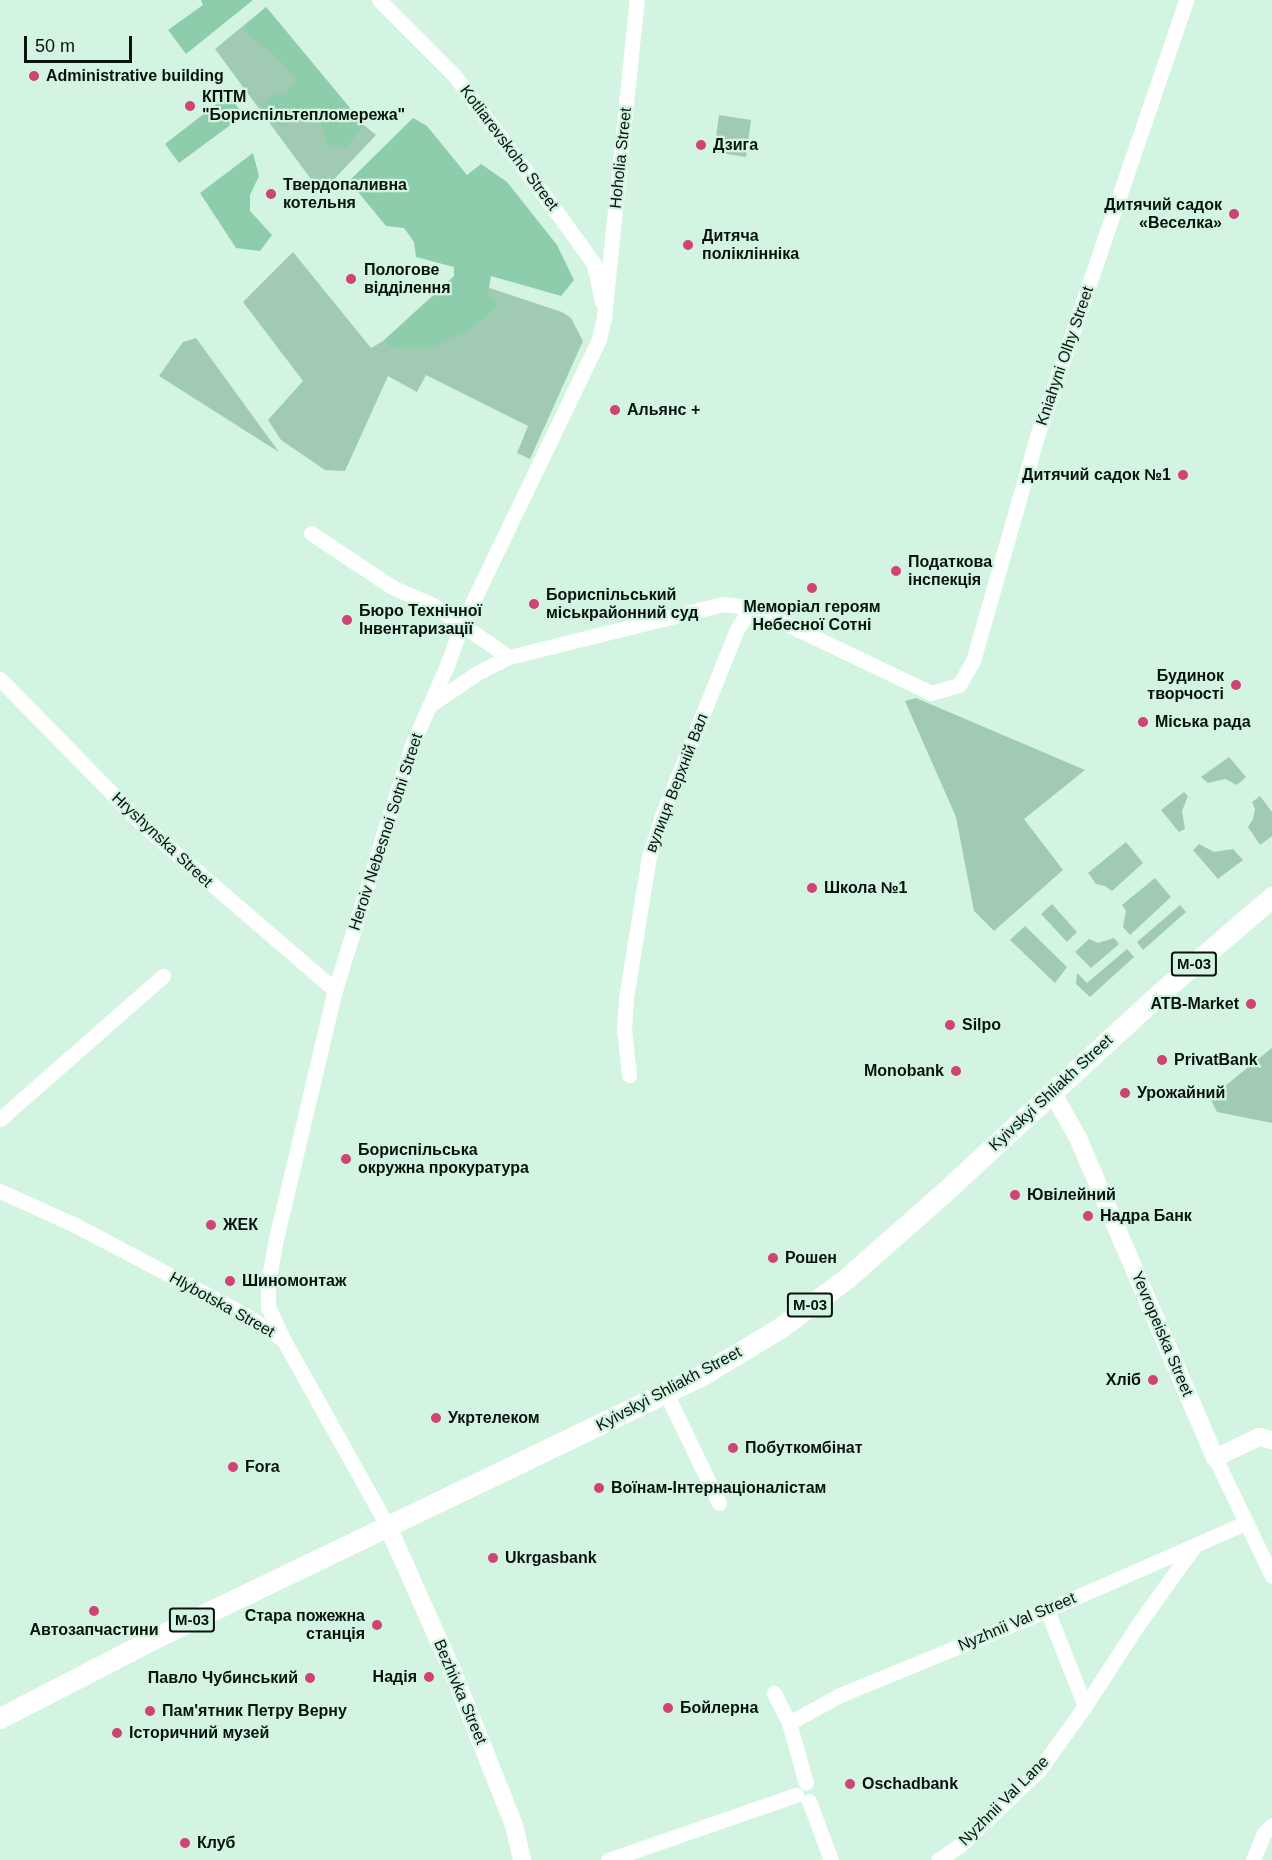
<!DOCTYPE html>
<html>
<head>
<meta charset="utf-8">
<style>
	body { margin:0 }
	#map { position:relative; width:1272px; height:1860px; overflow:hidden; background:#d3f4e1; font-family:Helvetica,sans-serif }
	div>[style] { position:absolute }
	.green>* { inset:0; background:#a1cab3 }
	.forest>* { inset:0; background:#8dcdab }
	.minor>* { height:15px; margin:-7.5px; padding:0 7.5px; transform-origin:7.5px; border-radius:7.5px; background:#fff }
	.major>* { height:18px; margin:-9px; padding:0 9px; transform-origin:9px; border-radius:9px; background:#fff }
	.highway>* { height:21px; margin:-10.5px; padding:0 10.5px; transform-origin:10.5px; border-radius:10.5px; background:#fff }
	.dots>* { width:16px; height:16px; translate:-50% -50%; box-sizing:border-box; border:3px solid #d3f4e1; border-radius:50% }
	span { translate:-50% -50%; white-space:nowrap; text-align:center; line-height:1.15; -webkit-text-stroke:4.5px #d3f4e1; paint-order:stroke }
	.shield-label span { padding:2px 4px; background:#d3f4e1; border:2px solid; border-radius:4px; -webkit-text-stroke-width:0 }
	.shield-label { font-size:15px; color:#07130c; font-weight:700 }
	.poi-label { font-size:16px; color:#07130c; font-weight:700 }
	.left { translate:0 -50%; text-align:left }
	.right { translate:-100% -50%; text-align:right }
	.street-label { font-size:16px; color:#07130c }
	.scale { position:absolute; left:24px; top:36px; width:108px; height:27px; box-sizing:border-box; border:3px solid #07130c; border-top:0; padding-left:8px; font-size:18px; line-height:21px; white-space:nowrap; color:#07130c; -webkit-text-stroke:4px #d3f4e1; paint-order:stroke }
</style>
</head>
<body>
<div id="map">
	<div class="green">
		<div style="clip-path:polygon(266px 7px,364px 125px,376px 135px,325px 189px,316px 186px,215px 49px)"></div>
		<div style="clip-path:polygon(719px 115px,751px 120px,746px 157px,714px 152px)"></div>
		<div style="clip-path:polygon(293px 252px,371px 348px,383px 341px,454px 276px,562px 312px,571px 318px,583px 341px,530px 459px,517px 453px,528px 426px,426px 375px,417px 392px,388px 376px,345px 471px,325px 470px,281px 440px,268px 420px,303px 381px,243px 302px)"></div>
		<div style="clip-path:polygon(196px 338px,279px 452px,159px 376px,183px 342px)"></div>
		<div style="clip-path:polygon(916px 698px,1085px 770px,1024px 819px,1063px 870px,994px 931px,974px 911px,956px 817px,905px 701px)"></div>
		<div style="clip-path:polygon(1229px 757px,1246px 777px,1237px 785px,1225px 779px,1208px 783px,1201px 777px)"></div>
		<div style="clip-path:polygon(1184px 792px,1188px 796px,1182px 811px,1185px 829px,1179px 832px,1161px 810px)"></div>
		<div style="clip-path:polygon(1260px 796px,1272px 812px,1272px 836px,1260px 845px,1248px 827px,1253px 819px,1255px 809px,1252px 802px)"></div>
		<div style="clip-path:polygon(1126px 842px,1143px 863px,1112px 891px,1105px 886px,1096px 884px,1088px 873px)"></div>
		<div style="clip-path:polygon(1199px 844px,1214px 852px,1233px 849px,1243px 860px,1218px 879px,1193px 850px)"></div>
		<div style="clip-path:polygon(1155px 878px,1171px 897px,1130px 935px,1123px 927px,1126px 911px,1122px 905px)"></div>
		<div style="clip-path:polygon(1052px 904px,1077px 932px,1067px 942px,1041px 914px)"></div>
		<div style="clip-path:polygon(1180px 905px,1186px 912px,1143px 950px,1137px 942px)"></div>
		<div style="clip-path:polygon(1025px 926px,1067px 967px,1055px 983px,1010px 940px)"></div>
		<div style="clip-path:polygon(1114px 938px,1119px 944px,1091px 968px,1075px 952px,1089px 939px,1098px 943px)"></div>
		<div style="clip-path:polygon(1127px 949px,1134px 957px,1090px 997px,1076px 984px,1077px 973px,1087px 983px)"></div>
		<div style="clip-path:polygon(1272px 1048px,1272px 1123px,1217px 1112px,1210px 1098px)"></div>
	</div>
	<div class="forest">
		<div style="clip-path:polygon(201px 0,253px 0,186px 54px,168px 30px,203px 5px)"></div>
		<div style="clip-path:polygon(266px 7px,364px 125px,345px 149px,328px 146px,320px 121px,313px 112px,283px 126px,268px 119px,259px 104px,275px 95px,286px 93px,296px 80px,273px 53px,252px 39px,243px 28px)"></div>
		<div style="clip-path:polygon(228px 95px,244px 115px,179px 163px,165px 144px)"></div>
		<div style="clip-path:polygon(413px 118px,427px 126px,467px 175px,481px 164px,507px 182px,557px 245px,574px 280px,561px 296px,491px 276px,488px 295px,498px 306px,469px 330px,432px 347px,393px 348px,383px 341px,454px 279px,454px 267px,416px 257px,414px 242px,404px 228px,386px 226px,349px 181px)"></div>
		<div style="clip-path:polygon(253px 153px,259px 176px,250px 195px,250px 211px,272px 235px,260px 251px,236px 248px,200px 193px)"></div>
	</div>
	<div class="minor">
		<div style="left:379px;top:0;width:106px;rotate:45deg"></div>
		<div style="left:454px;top:75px;width:179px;rotate:53.2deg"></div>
		<div style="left:561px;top:218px;width:57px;rotate:54.3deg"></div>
		<div style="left:594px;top:264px;width:39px;rotate:78deg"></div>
		<div style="left:311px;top:533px;width:97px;rotate:33.7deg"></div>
		<div style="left:392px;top:587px;width:45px;rotate:23.7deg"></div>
		<div style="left:433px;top:605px;width:92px;rotate:34.4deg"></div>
		<div style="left:0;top:679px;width:203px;rotate:45.6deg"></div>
		<div style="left:142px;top:824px;width:255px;rotate:40.7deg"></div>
		<div style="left:430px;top:705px;width:57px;rotate:-34.2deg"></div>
		<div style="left:477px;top:673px;width:36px;rotate:-27deg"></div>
		<div style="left:509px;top:657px;width:220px;rotate:-13.9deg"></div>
		<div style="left:723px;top:604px;width:28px;rotate:6deg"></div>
		<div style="left:751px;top:607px;width:199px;rotate:25.5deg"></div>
		<div style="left:931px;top:693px;width:29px;rotate:-16deg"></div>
		<div style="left:959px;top:685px;width:28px;rotate:-60deg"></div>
		<div style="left:973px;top:661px;width:234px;rotate:-74.1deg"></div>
		<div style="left:1037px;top:436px;width:461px;rotate:-71.1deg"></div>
		<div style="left:629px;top:1075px;width:46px;rotate:-96.2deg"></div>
		<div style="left:624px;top:1029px;width:31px;rotate:-86deg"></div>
		<div style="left:626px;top:998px;width:144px;rotate:-80.8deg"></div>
		<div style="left:649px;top:856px;width:40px;rotate:-72deg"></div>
		<div style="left:661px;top:818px;width:201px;rotate:-68.1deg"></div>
		<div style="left:736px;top:631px;width:28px;rotate:-58deg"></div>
		<div style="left:0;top:1119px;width:217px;rotate:-41.3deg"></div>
		<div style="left:0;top:1191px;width:82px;rotate:24.4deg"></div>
		<div style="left:75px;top:1225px;width:191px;rotate:27.8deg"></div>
		<div style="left:244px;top:1314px;width:46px;rotate:32.7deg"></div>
		<div style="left:283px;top:1339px;width:215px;rotate:60.8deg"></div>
		<div style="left:283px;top:1339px;width:35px;rotate:-115deg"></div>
		<div style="left:268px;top:1307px;width:25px;rotate:-90deg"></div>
		<div style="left:268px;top:1282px;width:44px;rotate:-79.5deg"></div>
		<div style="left:276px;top:1239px;width:256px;rotate:-76.7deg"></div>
		<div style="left:335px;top:990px;width:175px;rotate:-72.7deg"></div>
		<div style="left:387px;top:823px;width:82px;rotate:-72.2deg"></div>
		<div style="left:412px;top:745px;width:90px;rotate:-66.3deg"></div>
		<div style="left:448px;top:663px;width:41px;rotate:-70.3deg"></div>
		<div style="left:462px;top:624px;width:316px;rotate:-64.3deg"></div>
		<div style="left:599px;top:339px;width:23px;rotate:-77deg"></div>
		<div style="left:604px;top:317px;width:319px;rotate:-84.1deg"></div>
		<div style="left:666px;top:1393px;width:122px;rotate:64.3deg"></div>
		<div style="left:1215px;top:1458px;width:131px;rotate:64.2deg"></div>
		<div style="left:774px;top:1693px;width:34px;rotate:63deg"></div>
		<div style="left:789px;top:1723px;width:62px;rotate:74.2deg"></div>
		<div style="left:1085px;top:1706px;width:99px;rotate:-57deg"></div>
		<div style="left:1139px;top:1623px;width:96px;rotate:-54.3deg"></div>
		<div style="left:789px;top:1723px;width:58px;rotate:-28.8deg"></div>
		<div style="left:840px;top:1695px;width:224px;rotate:-22.3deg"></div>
		<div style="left:1047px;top:1610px;width:216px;rotate:-23.7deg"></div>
		<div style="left:809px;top:1801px;width:63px;rotate:69.6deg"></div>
		<div style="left:608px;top:1860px;width:199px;rotate:-19.1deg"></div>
		<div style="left:938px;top:1860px;width:25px;rotate:-34deg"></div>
		<div style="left:959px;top:1846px;width:110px;rotate:-43.5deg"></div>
		<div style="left:1039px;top:1770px;width:79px;rotate:-54.3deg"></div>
		<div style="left:1085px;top:1706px;width:103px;rotate:-111.6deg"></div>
		<div style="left:1253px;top:1860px;width:29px;rotate:-68deg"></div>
		<div style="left:1264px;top:1833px;width:11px;rotate:-45deg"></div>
	</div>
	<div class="major">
		<div style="left:1052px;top:1092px;width:53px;rotate:60.5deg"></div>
		<div style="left:1078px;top:1138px;width:348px;rotate:66.8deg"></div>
		<div style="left:1215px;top:1458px;width:49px;rotate:-25.5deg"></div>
		<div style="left:1259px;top:1437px;width:13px;rotate:13deg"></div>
		<div style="left:388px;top:1527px;width:164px;rotate:65.9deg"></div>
		<div style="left:455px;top:1677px;width:159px;rotate:68.3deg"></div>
		<div style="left:514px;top:1825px;width:36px;rotate:77deg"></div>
	</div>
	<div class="highway">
		<div style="left:0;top:1718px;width:179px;rotate:-27.3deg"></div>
		<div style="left:159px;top:1636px;width:602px;rotate:-25.67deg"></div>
		<div style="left:702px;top:1375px;width:91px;rotate:-31.1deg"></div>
		<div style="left:780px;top:1328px;width:84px;rotate:-36.7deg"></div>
		<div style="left:847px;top:1278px;width:124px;rotate:-41.4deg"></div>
		<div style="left:940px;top:1196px;width:299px;rotate:-42.7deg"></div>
		<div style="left:1160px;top:993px;width:148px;rotate:-40.6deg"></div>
	</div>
	<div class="dots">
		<div style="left:34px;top:76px;background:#cf4375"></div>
		<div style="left:190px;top:106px;background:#cf4375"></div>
		<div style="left:701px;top:145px;background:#cf4375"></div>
		<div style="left:271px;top:194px;background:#cf4375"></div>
		<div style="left:1234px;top:214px;background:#cf4375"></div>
		<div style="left:688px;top:245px;background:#cf4375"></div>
		<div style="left:351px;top:279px;background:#cf4375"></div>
		<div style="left:615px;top:410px;background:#cf4375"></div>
		<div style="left:1183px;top:475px;background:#cf4375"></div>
		<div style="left:896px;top:571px;background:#cf4375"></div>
		<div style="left:812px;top:588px;background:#cf4375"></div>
		<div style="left:534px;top:604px;background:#cf4375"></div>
		<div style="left:347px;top:620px;background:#cf4375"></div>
		<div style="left:1236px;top:685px;background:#cf4375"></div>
		<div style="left:1143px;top:722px;background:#cf4375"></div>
		<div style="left:812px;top:888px;background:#cf4375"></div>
		<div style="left:1251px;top:1004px;background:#cf4375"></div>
		<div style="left:950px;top:1025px;background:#cf4375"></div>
		<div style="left:1162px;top:1060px;background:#cf4375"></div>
		<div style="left:956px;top:1071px;background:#cf4375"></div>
		<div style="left:1125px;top:1093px;background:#cf4375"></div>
		<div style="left:346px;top:1159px;background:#cf4375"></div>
		<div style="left:1015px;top:1195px;background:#cf4375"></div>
		<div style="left:1088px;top:1216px;background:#cf4375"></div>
		<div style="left:211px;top:1225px;background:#cf4375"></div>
		<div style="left:773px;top:1258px;background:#cf4375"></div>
		<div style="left:230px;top:1281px;background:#cf4375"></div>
		<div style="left:1153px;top:1380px;background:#cf4375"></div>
		<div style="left:436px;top:1418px;background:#cf4375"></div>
		<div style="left:733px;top:1448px;background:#cf4375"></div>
		<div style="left:233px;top:1467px;background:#cf4375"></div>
		<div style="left:599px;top:1488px;background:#cf4375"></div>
		<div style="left:493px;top:1558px;background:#cf4375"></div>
		<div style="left:94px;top:1611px;background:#cf4375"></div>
		<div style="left:377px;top:1625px;background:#cf4375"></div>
		<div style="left:429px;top:1677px;background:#cf4375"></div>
		<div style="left:310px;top:1678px;background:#cf4375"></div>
		<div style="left:668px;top:1708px;background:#cf4375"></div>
		<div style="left:150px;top:1711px;background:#cf4375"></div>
		<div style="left:117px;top:1733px;background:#cf4375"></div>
		<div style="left:850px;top:1784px;background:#cf4375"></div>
		<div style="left:185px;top:1843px;background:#cf4375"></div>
	</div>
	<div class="shield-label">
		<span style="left:1194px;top:964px">М-03</span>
		<span style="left:810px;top:1305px">М-03</span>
		<span style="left:192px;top:1620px">М-03</span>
	</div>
	<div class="poi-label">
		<span class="left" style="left:46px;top:76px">Administrative building</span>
		<span class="left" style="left:202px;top:106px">КПТМ<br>"Бориспільтепломережа"</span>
		<span class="left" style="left:713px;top:145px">Дзига</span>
		<span class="left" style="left:283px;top:194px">Твердопаливна<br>котельня</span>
		<span class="right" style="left:1222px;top:214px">Дитячий садок<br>«Веселка»</span>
		<span class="left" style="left:702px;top:245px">Дитяча<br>поліклінніка</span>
		<span class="left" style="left:364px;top:279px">Пологове<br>відділення</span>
		<span class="left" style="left:627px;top:410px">Альянс +</span>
		<span class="right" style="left:1171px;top:475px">Дитячий садок №1</span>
		<span class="left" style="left:908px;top:571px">Податкова<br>інспекція</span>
		<span class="left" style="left:546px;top:604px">Бориспільський<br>міськрайонний суд</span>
		<span style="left:812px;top:616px">Меморіал героям<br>Небесної Сотні</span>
		<span class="left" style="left:359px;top:620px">Бюро Технічної<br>Інвентаризації</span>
		<span class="right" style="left:1224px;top:685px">Будинок<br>творчості</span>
		<span class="left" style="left:1155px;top:722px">Міська рада</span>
		<span class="left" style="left:824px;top:888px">Школа №1</span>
		<span class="right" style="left:1239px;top:1004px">ATB-Market</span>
		<span class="left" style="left:962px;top:1025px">Silpo</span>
		<span class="left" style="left:1174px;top:1060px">PrivatBank</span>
		<span class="right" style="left:944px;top:1071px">Monobank</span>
		<span class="left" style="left:1137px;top:1093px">Урожайний</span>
		<span class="left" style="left:358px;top:1159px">Бориспільська<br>окружна прокуратура</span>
		<span class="left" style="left:1027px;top:1195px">Ювілейний</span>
		<span class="left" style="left:1100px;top:1216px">Надра Банк</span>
		<span class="left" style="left:223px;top:1225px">ЖЕК</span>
		<span class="left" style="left:785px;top:1258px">Рошен</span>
		<span class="left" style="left:242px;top:1281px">Шиномонтаж</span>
		<span class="right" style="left:1141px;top:1380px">Хліб</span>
		<span class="left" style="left:448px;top:1418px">Укртелеком</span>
		<span class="left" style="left:745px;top:1448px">Побуткомбінат</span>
		<span class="left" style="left:245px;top:1467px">Fora</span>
		<span class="left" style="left:611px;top:1488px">Воїнам-Інтернаціоналістам</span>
		<span class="left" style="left:505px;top:1558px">Ukrgasbank</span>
		<span class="right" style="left:365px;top:1625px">Стара пожежна<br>станція</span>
		<span style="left:94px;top:1630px">Автозапчастини</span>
		<span class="right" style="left:417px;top:1677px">Надія</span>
		<span class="right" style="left:298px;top:1678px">Павло Чубинський</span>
		<span class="left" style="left:680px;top:1708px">Бойлерна</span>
		<span class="left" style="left:162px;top:1711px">Пам'ятник Петру Верну</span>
		<span class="left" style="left:129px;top:1733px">Історичний музей</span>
		<span class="left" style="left:862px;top:1784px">Oschadbank</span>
		<span class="left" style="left:197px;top:1843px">Клуб</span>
	</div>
	<div class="street-label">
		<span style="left:509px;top:148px;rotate:53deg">Kotliarevskoho Street</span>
		<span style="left:621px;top:158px;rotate:-84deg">Hoholia Street</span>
		<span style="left:1065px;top:356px;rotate:-71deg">Kniahyni Olhy Street</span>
		<span style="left:677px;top:783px;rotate:-69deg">вулиця Верхній Вал</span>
		<span style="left:386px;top:832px;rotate:-72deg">Heroiv Nebesnoi Sotni Street</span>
		<span style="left:162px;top:840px;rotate:43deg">Hryshynska Street</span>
		<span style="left:1051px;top:1093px;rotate:-43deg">Kyivskyi Shliakh Street</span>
		<span style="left:222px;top:1305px;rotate:29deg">Hlybotska Street</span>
		<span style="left:1162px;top:1334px;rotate:67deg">Yevropeiska Street</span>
		<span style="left:669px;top:1389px;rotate:-28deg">Kyivskyi Shliakh Street</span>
		<span style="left:1017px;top:1622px;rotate:-23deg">Nyzhnii Val Street</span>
		<span style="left:460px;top:1692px;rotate:67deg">Bezhivka Street</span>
		<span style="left:1004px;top:1801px;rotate:-45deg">Nyzhnii Val Lane</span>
	</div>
	<div class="scale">50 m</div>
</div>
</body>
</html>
